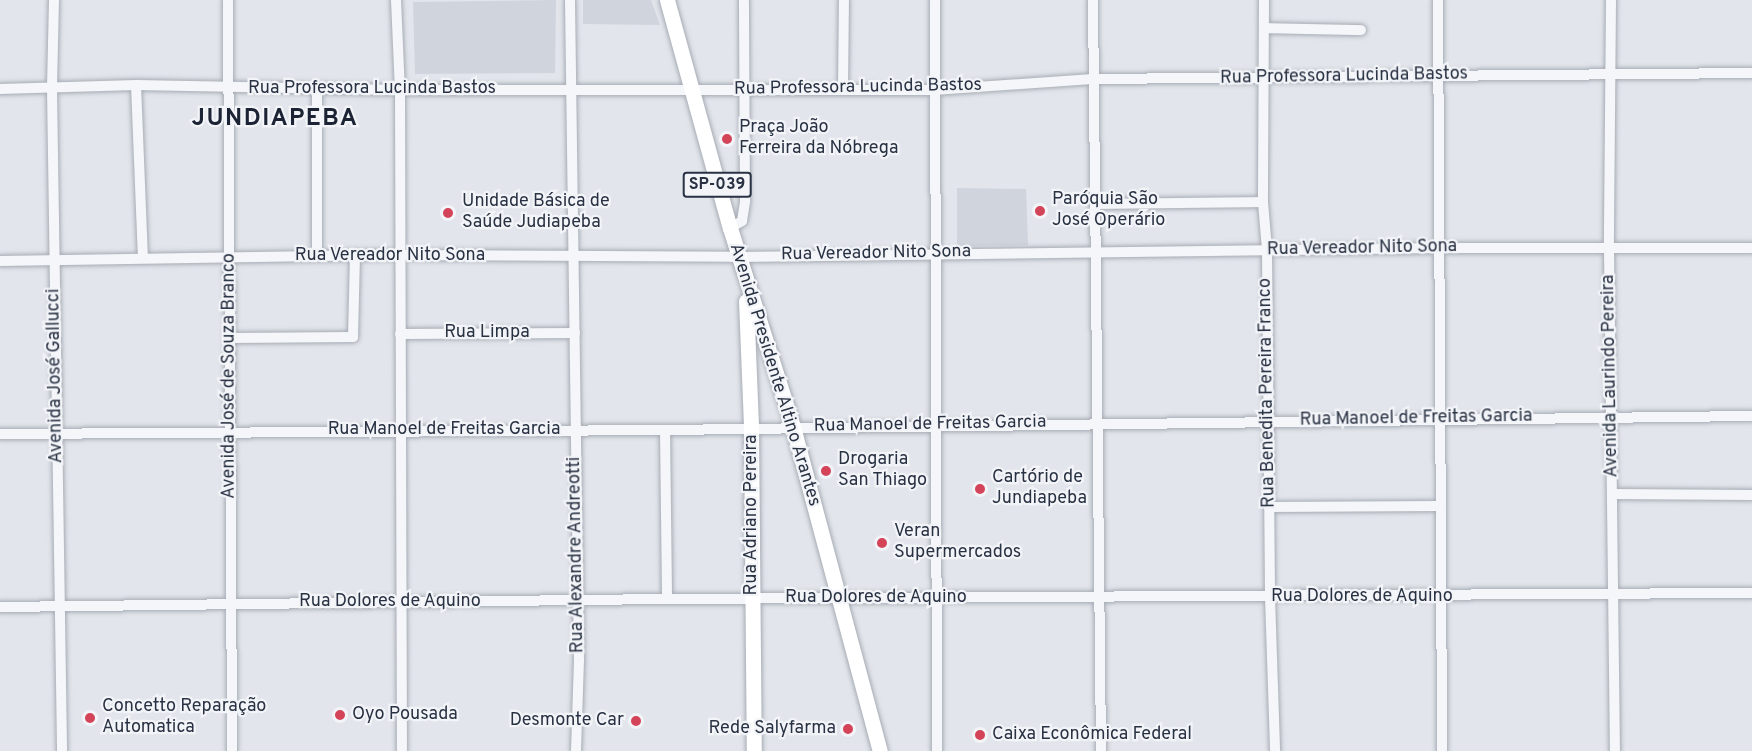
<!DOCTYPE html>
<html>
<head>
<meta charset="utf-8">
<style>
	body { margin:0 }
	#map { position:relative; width:1752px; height:751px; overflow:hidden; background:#e2e5eb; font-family:Overpass,sans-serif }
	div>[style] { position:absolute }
	.built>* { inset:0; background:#d0d4dd }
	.roads { filter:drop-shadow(0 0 2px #a7acb5) drop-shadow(0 0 2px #a7acb5) }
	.street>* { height:10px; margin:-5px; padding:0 5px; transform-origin:5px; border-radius:5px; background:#f5f6f9 }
	.primary>* { height:15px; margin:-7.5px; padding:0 7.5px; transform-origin:7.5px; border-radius:7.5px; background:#fff }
	.dots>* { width:16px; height:16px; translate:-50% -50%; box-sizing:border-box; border:3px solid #f2f4f8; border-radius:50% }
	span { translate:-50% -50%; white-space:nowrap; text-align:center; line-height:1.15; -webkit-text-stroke:4.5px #f2f4f8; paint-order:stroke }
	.shield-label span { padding:2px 4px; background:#f2f4f8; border:2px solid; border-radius:4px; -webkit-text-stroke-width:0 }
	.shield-label { font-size:16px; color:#293243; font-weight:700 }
	.street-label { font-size:18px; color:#293243 }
	.poi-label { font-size:18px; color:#293243 }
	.left { translate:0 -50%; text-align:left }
	.right { translate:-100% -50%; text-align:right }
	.district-label { font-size:24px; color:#1b2334; font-weight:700; letter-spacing:1.5px }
</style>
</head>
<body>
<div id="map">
	<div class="built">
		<div style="clip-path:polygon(556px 0,555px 73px,415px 74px,413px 2px)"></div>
		<div style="clip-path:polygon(583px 0,651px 0,660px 25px,583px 24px)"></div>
		<div style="clip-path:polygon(957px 188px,1026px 189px,1028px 245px,957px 246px)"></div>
	</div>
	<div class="roads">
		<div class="street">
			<div style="left:54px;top:0;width:89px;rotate:91.3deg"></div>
			<div style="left:52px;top:89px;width:662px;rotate:89.13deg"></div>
			<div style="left:228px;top:0;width:751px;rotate:89.69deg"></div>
			<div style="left:396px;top:0;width:90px;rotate:87.5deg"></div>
			<div style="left:400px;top:90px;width:661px;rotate:89.83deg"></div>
			<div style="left:570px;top:0;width:660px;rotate:89.22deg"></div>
			<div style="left:579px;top:660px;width:91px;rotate:91.9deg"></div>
			<div style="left:935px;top:0;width:751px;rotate:89.85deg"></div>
			<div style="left:1093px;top:0;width:751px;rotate:89.39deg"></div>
			<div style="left:1264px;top:0;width:202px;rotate:90.3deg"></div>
			<div style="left:1263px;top:202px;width:48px;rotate:85.2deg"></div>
			<div style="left:1267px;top:250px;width:347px;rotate:89.5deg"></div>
			<div style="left:1270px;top:597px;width:154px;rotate:88.1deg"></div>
			<div style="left:1438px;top:0;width:751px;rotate:89.69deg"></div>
			<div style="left:1611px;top:0;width:249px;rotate:90.5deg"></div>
			<div style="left:1609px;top:249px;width:502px;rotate:89.32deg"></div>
			<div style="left:1264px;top:28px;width:97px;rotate:1.2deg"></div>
			<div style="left:136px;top:85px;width:173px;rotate:87.7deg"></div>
			<div style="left:317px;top:88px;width:168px;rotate:90deg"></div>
			<div style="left:0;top:89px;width:136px;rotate:-1.7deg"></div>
			<div style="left:136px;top:85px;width:264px;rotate:1.1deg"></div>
			<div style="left:400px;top:90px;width:534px"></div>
			<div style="left:934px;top:90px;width:159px;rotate:-4deg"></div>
			<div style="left:1093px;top:79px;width:659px;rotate:-0.52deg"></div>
			<div style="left:843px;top:90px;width:90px;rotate:-89.4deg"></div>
			<div style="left:1097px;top:204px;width:166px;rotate:-0.7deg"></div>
			<div style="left:730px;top:228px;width:14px;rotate:-30deg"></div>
			<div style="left:742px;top:221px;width:20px;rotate:-81deg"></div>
			<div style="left:745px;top:201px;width:201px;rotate:-90.3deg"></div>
			<div style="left:0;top:261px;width:399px;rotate:-0.9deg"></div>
			<div style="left:399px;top:255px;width:339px;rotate:0.3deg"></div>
			<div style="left:738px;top:257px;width:701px;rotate:-0.74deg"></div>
			<div style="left:1439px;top:248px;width:313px"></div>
			<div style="left:400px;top:334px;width:175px;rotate:-0.3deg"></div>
			<div style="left:231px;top:338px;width:122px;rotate:-0.5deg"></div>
			<div style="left:353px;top:337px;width:82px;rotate:-88.6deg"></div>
			<div style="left:665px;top:430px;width:169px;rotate:89.3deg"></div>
			<div style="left:0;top:434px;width:665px;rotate:-0.34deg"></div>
			<div style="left:665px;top:430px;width:1087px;rotate:-0.74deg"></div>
			<div style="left:1612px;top:494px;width:140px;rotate:0.4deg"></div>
			<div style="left:1269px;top:507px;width:171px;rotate:-0.3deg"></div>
			<div style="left:0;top:607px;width:667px;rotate:-0.69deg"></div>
			<div style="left:667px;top:599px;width:1085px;rotate:-0.32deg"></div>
		</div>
		<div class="primary">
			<div style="left:667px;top:0;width:237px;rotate:74.6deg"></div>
			<div style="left:730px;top:228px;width:209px;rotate:72.4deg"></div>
			<div style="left:793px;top:427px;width:335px;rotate:75deg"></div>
			<div style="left:746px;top:301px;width:127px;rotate:87.7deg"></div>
			<div style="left:751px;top:428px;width:323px;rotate:89.5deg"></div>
		</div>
	</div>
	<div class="dots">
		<div style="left:727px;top:139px;background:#d34458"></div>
		<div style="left:1040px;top:211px;background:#d34458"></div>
		<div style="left:448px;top:213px;background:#d34458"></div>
		<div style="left:826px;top:471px;background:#d34458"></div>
		<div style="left:980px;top:489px;background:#d34458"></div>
		<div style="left:882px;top:543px;background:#d34458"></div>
		<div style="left:340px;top:715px;background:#d34458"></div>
		<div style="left:90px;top:718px;background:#d34458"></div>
		<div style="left:636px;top:721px;background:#d34458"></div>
		<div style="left:848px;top:729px;background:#d34458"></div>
		<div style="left:980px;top:735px;background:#d34458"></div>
	</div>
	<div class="shield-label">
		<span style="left:717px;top:185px">SP-039</span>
	</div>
	<div class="street-label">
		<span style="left:1344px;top:77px;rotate:-1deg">Rua Professora Lucinda Bastos</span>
		<span style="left:858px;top:88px;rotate:-1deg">Rua Professora Lucinda Bastos</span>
		<span style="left:372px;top:89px">Rua Professora Lucinda Bastos</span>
		<span style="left:1362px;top:249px;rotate:-1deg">Rua Vereador Nito Sona</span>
		<span style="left:876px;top:254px;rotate:-1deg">Rua Vereador Nito Sona</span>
		<span style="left:390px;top:256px">Rua Vereador Nito Sona</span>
		<span style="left:487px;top:333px">Rua Limpa</span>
		<span style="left:774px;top:375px;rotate:73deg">Avenida Presidente Altino Arantes</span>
		<span style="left:56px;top:376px;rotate:-91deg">Avenida José Gallucci</span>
		<span style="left:230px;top:376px;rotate:-90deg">Avenida José de Souza Branco</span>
		<span style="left:1611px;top:376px;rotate:-91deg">Avenida Laurindo Pereira</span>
		<span style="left:1268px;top:393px;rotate:-91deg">Rua Benedita Pereira Franco</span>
		<span style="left:1416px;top:419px;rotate:-1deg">Rua Manoel de Freitas Garcia</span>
		<span style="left:930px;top:425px;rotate:-1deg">Rua Manoel de Freitas Garcia</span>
		<span style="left:444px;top:430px">Rua Manoel de Freitas Garcia</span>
		<span style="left:752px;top:515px;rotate:-90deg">Rua Adriano Pereira</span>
		<span style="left:577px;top:555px;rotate:-91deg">Rua Alexandre Andreotti</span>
		<span style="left:1362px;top:597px">Rua Dolores de Aquino</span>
		<span style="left:876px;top:598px">Rua Dolores de Aquino</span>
		<span style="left:390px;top:602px">Rua Dolores de Aquino</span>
	</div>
	<div class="poi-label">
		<span class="left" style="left:739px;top:139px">Praça João<br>Ferreira da Nóbrega</span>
		<span class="left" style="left:1052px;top:211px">Paróquia São<br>José Operário</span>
		<span class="left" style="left:462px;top:213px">Unidade Básica de<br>Saúde Judiapeba</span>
		<span class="left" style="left:838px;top:471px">Drogaria<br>San Thiago</span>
		<span class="left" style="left:992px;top:489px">Cartório de<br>Jundiapeba</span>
		<span class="left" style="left:894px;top:543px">Veran<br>Supermercados</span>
		<span class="left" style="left:102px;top:718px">Concetto Reparação<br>Automatica</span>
		<span class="left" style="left:352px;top:715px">Oyo Pousada</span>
		<span class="right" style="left:624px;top:721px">Desmonte Car</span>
		<span class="right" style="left:836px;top:729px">Rede Salyfarma</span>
		<span class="left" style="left:992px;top:735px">Caixa Econômica Federal</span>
	</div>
	<div class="district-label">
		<span style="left:275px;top:120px">JUNDIAPEBA</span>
	</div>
</div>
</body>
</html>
